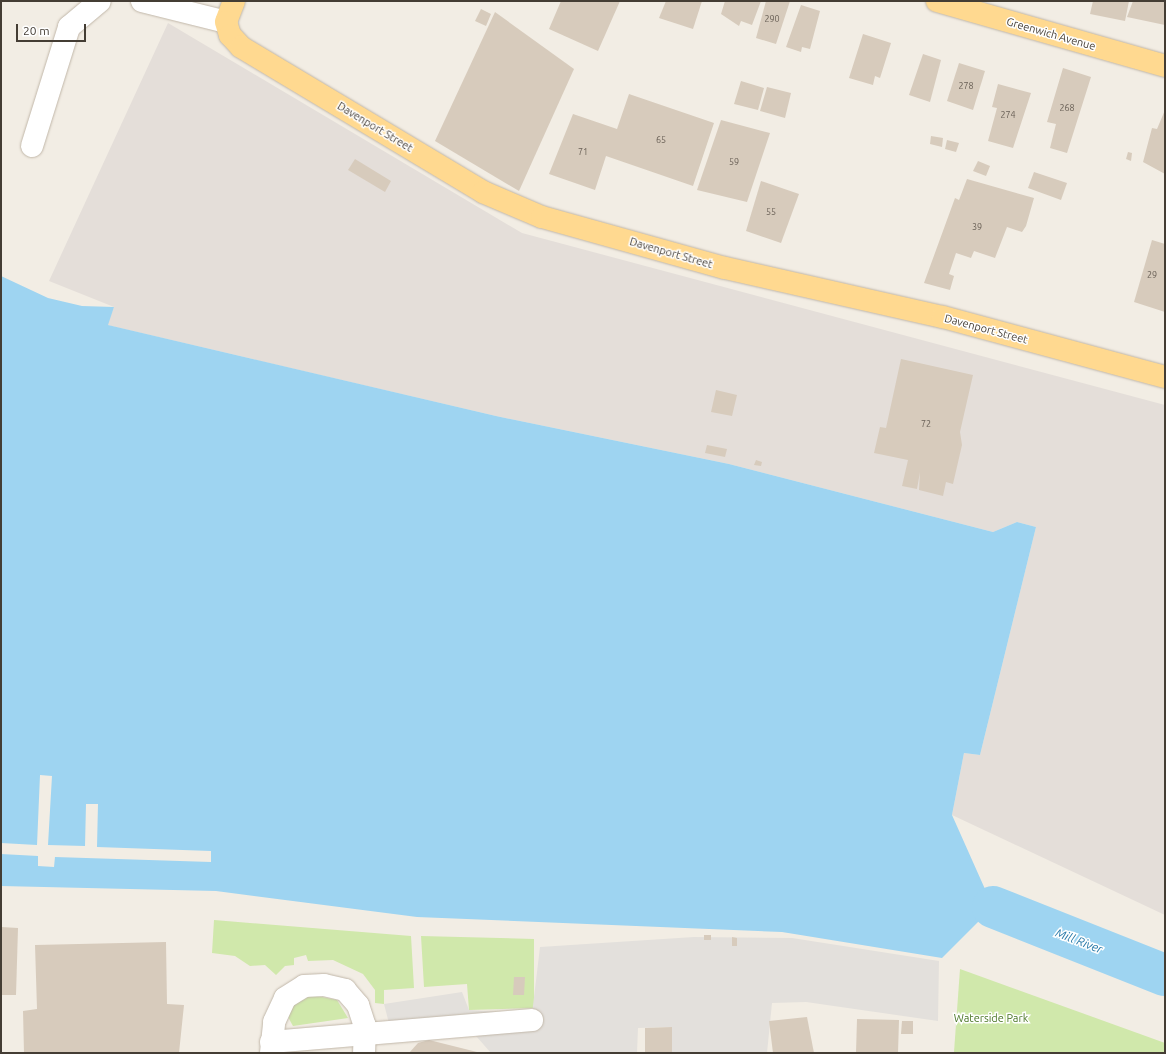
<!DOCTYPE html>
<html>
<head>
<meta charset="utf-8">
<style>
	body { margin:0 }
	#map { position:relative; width:1166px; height:1054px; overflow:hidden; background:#f2ede4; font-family:Ubuntu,sans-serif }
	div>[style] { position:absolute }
	.industrial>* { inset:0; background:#e4ded9 }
	.green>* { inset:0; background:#d0e8ab }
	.parking>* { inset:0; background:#e3e0dc }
	.water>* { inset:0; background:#9ed4f1 }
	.pier>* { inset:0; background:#f2ede4 }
	.river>* { height:42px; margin:-21px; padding:0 21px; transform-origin:21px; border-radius:21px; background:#9ed4f1 }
	.building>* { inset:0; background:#d7cbbc }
	.roads { filter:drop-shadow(0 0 1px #c1b7a9) drop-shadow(0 0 1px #c1b7a9) }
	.minor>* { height:22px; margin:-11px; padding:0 11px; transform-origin:11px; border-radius:11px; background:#fff }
	.major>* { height:22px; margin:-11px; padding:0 11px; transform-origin:11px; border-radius:11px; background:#ffd990 }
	span { translate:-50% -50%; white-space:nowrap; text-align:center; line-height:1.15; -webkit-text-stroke:3px #fff; paint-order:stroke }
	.number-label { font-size:9px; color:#696056 }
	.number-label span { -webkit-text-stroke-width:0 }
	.street-label { font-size:11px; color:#443d34 }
	.park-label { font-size:11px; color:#4a7626 }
	.water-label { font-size:12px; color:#2b7ba9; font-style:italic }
	.frame { position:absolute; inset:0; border:2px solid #443d34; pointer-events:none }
	.scale { position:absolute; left:16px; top:24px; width:70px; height:18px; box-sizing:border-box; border:2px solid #443d34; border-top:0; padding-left:5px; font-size:12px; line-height:14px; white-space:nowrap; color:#443d34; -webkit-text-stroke:3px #fff; paint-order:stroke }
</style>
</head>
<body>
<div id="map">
	<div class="industrial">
		<div style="clip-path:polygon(168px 23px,522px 233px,1165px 405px,1165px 915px,952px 815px,964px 753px,980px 755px,1036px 527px,1017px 522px,993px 532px,729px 464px,496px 416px,107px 325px,114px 307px,49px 281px)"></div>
	</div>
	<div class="green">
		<div style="clip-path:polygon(214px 920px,411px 936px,414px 988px,384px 990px,384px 1004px,375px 1003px,375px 990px,363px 974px,333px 960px,308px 961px,306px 955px,294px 958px,294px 965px,285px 966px,276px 975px,265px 965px,250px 966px,235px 956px,212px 953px)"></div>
		<div style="clip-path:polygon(421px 936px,534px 939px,534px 1008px,469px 1010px,467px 984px,424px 987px)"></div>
		<div style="clip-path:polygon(960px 969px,1165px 1043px,1165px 1053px,954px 1052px)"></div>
		<div style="clip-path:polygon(312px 995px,337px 1000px,348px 1018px,293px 1026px,288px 1017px,292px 1006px)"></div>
	</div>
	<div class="parking">
		<div style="clip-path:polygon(694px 937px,792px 938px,939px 961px,938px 1021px,806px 1002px,772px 1003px,767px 1053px,672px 1053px,672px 1027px,638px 1028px,637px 1053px,491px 1053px,476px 1036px,392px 1035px,384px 1004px,462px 992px,469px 1010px,532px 1014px,540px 947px)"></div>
	</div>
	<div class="water">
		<div style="clip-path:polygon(1px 276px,48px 298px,82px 306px,114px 307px,108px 325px,496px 416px,729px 464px,993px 532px,1017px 522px,1036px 527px,980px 755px,964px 753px,952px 815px,993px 907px,942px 958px,782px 932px,417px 917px,216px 891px,1px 886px)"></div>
	</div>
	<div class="pier">
		<div style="clip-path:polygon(40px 775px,52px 776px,48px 845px,85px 846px,86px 804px,98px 804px,97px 847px,211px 851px,211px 862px,55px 857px,54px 867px,38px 866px,38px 856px,1px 854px,1px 843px,37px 845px)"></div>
	</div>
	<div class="river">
		<div style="left:993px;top:907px;width:185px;rotate:21.6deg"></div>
	</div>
	<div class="building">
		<div style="clip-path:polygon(561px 1px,620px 1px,598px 51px,549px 29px)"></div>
		<div style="clip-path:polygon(666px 1px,702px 1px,693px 29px,659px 18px)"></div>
		<div style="clip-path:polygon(725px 1px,761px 1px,752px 25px,741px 21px,739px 26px,721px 14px)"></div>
		<div style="clip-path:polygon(766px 1px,790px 1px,776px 44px,756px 38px)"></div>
		<div style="clip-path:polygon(1093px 1px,1129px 1px,1125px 21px,1090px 14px)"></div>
		<div style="clip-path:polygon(1133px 1px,1165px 1px,1165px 25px,1127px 17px)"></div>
		<div style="clip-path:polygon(801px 5px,820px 11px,810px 49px,802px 47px,801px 52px,786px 47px)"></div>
		<div style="clip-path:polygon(481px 9px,491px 14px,486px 26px,475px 21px)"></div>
		<div style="clip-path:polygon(495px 12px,574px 69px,519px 191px,435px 141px)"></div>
		<div style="clip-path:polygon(863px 34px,891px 43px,880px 78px,875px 76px,873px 85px,849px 78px)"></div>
		<div style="clip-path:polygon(923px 54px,941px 60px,930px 102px,909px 95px)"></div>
		<div style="clip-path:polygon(959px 63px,985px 71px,973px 110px,947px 101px)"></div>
		<div style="clip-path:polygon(1063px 68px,1091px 77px,1067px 153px,1050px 148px,1056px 124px,1047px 122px)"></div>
		<div style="clip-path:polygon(741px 81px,764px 88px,758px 110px,734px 104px)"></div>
		<div style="clip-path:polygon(998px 84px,1031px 93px,1013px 148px,988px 141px,997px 108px,992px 107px)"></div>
		<div style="clip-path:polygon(767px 87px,791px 93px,785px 118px,760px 111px)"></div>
		<div style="clip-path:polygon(629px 94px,714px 123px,693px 186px,606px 156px,595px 190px,549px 174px,573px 114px,617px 129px)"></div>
		<div style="clip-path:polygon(1165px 110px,1165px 174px,1143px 162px,1152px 128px,1157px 129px)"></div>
		<div style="clip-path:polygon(721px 120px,770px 133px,747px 202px,697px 190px)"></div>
		<div style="clip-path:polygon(931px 136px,943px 138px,942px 147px,930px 144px)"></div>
		<div style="clip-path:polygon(947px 140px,959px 143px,956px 152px,945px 149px)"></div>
		<div style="clip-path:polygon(1128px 152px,1132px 153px,1131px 161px,1126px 159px)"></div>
		<div style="clip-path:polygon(355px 159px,391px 181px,385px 192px,348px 170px)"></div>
		<div style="clip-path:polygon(978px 161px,990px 166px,986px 176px,973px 171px)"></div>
		<div style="clip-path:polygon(1034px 172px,1067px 183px,1061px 200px,1028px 188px)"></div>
		<div style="clip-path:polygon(967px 179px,1034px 198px,1026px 226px,1022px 232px,1007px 227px,995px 258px,974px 251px,971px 258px,956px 253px,949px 274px,954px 276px,950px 290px,924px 283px,955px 198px,959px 200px)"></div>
		<div style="clip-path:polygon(761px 181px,799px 194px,781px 243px,746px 231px)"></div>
		<div style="clip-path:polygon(1152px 240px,1165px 244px,1165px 312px,1134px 302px)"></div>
		<div style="clip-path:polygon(901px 359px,973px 375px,960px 432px,962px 445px,953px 484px,946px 482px,943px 496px,919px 490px,920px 472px,917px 489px,902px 486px,908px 460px,874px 453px,880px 427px,886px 428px)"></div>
		<div style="clip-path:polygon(716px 390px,737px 395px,732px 416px,711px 412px)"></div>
		<div style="clip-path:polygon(707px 445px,727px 449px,725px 457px,705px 453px)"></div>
		<div style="clip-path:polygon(756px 460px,762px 462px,761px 466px,754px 465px)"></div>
		<div style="clip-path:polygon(1px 927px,18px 928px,16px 995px,1px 995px)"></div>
		<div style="clip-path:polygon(704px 935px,711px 935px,711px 940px,704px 940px)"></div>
		<div style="clip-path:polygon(732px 937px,737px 938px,737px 946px,732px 946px)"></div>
		<div style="clip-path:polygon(166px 942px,167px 1004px,184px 1005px,179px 1053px,24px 1053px,23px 1011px,37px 1009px,35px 945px)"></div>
		<div style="clip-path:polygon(514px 977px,525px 977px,524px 995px,513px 995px)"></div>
		<div style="clip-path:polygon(807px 1017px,814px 1053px,773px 1053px,769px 1021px)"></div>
		<div style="clip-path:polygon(857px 1019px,899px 1020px,898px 1053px,856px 1053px)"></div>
		<div style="clip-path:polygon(902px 1021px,913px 1021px,913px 1034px,901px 1034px)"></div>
		<div style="clip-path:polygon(672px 1027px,672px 1053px,645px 1053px,645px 1028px)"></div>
		<div style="clip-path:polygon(429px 1040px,477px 1052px,477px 1053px,409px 1053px,418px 1043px)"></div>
	</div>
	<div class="roads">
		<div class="minor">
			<div style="left:142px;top:1px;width:87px;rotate:14deg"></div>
			<div style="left:32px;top:146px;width:125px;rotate:-72.7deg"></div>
			<div style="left:69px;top:27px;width:40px;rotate:-40deg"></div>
			<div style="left:271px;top:1042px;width:262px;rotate:-4.8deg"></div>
			<div style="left:271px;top:1053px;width:31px;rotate:-84deg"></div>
			<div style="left:274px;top:1022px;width:26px;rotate:-65deg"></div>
			<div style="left:285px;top:998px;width:22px;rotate:-32deg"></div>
			<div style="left:304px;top:986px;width:20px;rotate:-3deg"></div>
			<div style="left:324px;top:985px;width:22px;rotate:13deg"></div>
			<div style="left:345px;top:990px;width:20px;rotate:49deg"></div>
			<div style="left:358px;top:1005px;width:22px;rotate:72deg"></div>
			<div style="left:365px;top:1026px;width:27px;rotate:92deg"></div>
		</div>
		<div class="major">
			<div style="left:234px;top:1px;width:22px;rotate:111deg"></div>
			<div style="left:226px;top:22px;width:14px;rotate:73deg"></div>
			<div style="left:230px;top:35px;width:16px;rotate:47deg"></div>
			<div style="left:241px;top:47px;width:282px;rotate:30.9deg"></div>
			<div style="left:483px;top:192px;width:64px;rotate:23deg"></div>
			<div style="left:542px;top:217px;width:190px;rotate:15.6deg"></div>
			<div style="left:725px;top:268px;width:223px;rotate:12.7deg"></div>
			<div style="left:943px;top:317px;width:230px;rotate:15.1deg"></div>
			<div style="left:937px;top:1px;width:237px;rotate:15.9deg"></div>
		</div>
	</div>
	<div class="number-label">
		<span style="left:772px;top:19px">290</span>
		<span style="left:966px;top:86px">278</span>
		<span style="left:1067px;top:108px">268</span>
		<span style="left:1008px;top:115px">274</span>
		<span style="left:661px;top:140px">65</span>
		<span style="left:583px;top:152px">71</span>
		<span style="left:734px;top:162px">59</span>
		<span style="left:771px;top:212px">55</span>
		<span style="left:977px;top:227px">39</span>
		<span style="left:1152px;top:275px">29</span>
		<span style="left:926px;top:424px">72</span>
	</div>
	<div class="street-label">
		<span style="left:1051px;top:34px;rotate:16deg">Greenwich Avenue</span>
		<span style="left:375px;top:127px;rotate:31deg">Davenport Street</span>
		<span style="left:671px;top:253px;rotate:16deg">Davenport Street</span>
		<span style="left:986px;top:329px;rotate:15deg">Davenport Street</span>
	</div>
	<div class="park-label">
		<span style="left:991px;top:1018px">Waterside Park</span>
	</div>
	<div class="water-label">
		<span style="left:1079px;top:941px;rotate:21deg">Mill River</span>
	</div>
	<div class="frame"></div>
	<div class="scale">20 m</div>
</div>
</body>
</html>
